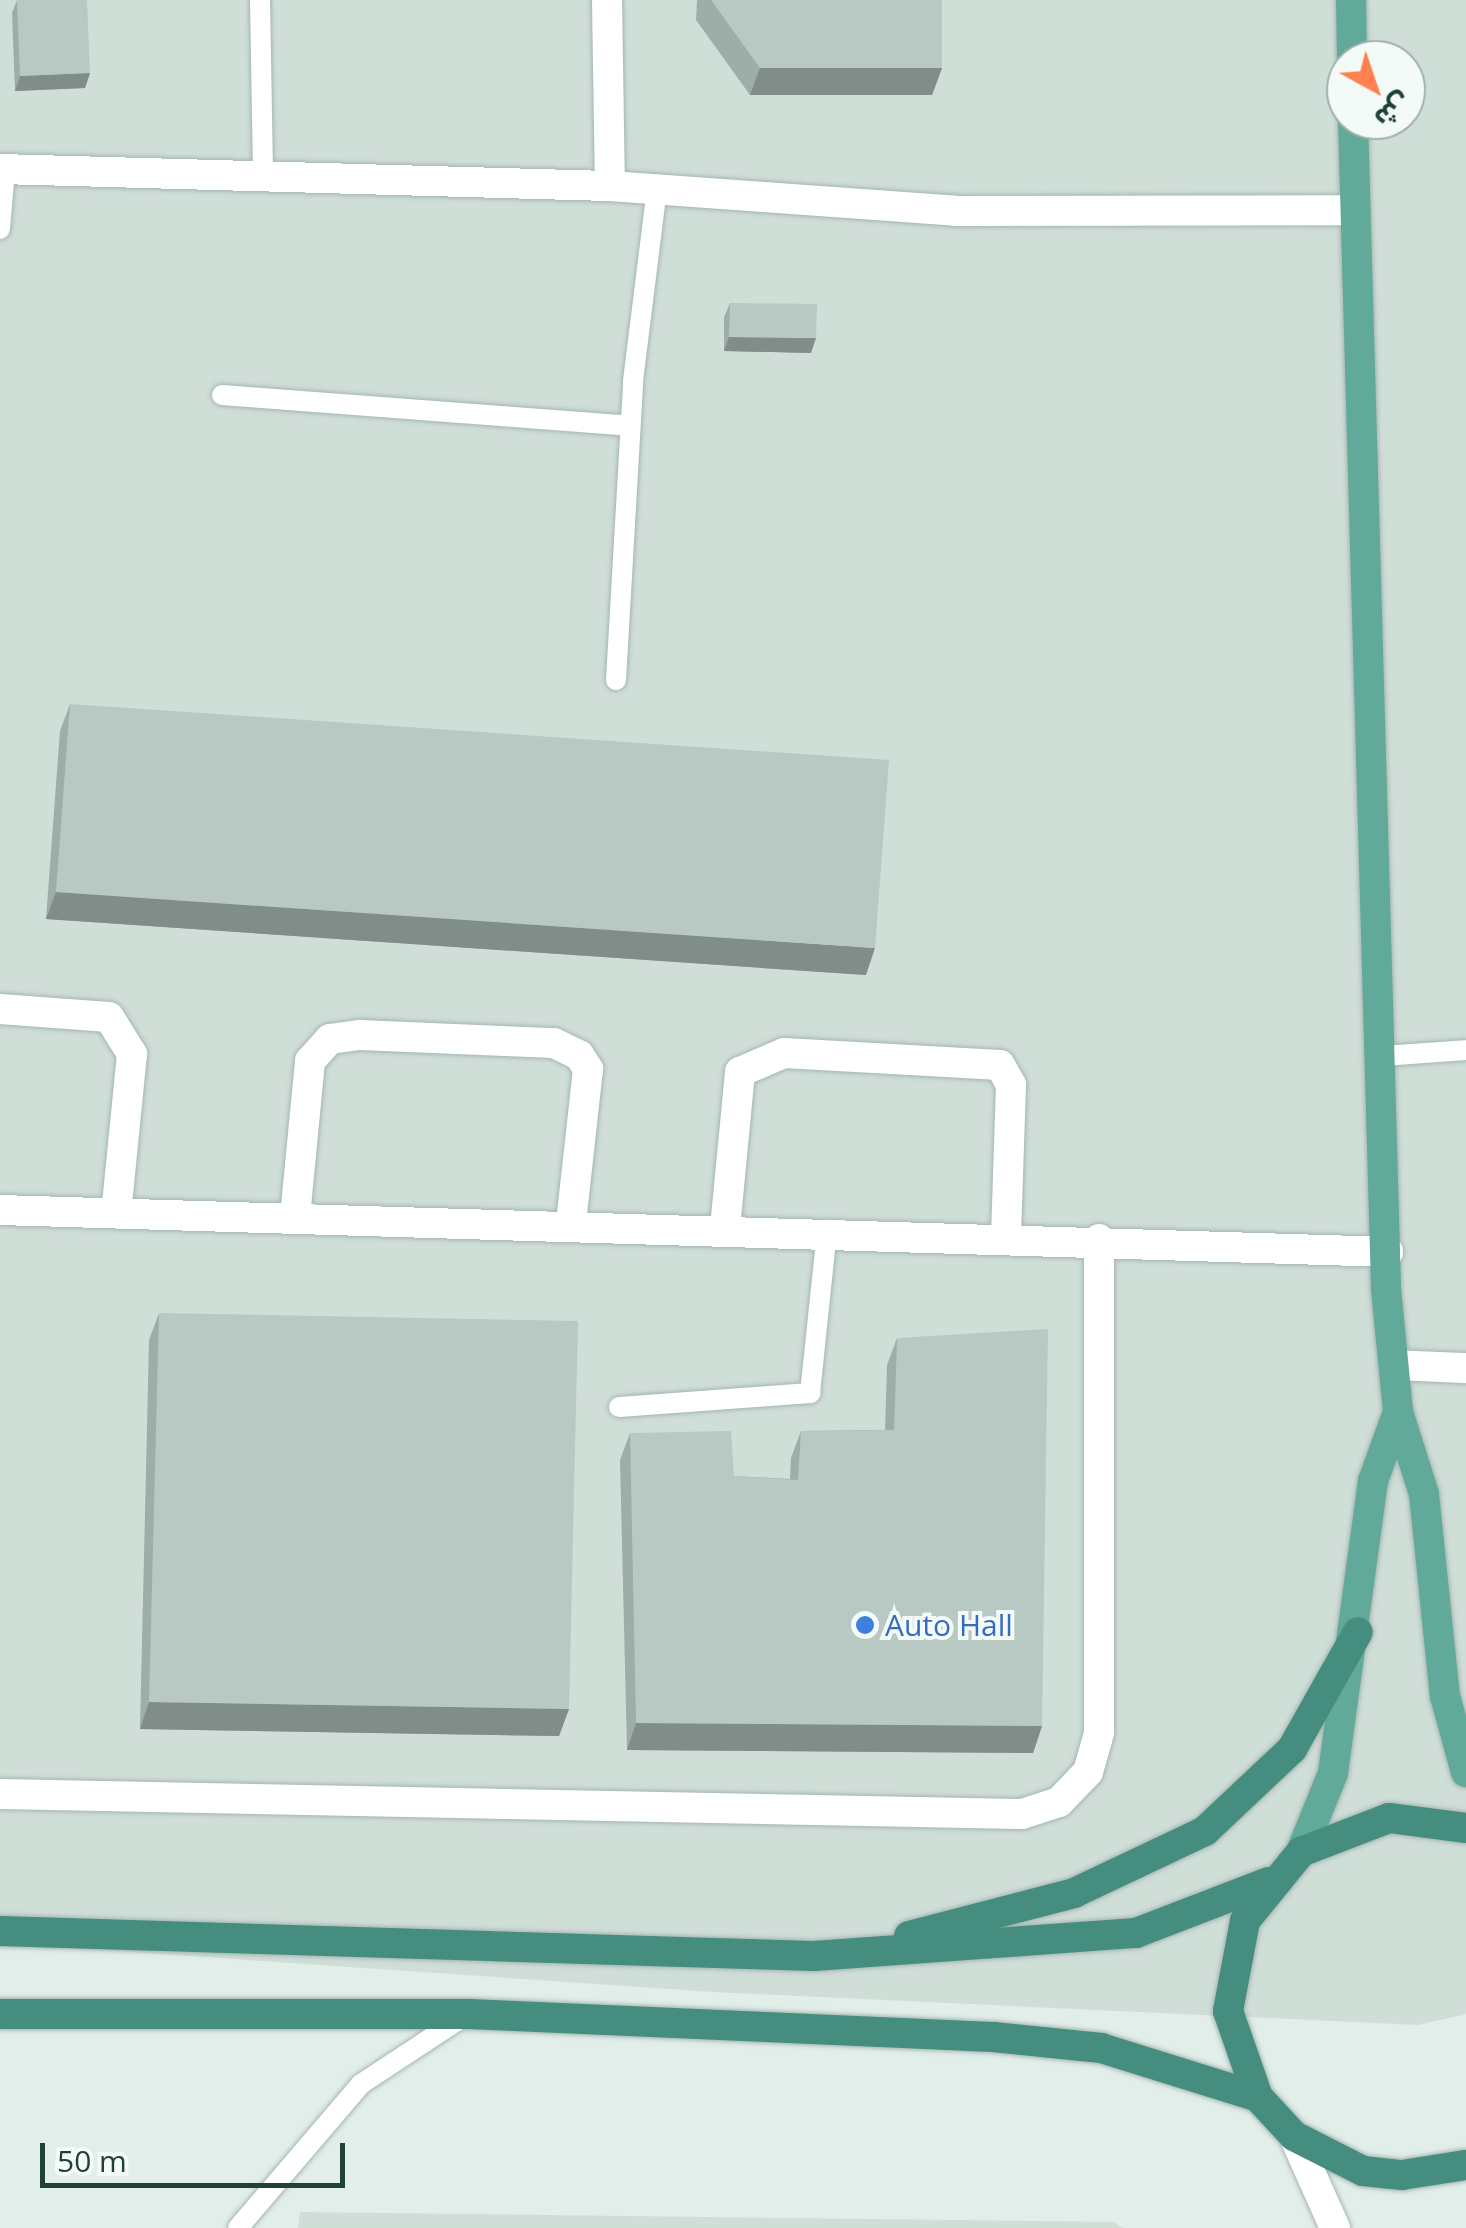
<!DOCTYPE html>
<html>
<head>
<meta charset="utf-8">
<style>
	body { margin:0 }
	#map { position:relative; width:1466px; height:2228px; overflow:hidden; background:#e2eee9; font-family:"Open Sans","Noto Sans Arabic",sans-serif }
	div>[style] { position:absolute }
	.built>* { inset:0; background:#d0ded8 }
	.roads { filter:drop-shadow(0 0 2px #a4b7b1) drop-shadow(0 0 2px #a4b7b1) }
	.service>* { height:20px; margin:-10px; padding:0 10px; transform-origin:10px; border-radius:10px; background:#fff }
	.minor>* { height:30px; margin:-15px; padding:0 15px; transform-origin:15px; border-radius:15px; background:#fff }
	.secondary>* { height:30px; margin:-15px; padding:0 15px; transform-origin:15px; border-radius:15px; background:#fff }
	.primary>* { height:30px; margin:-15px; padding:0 15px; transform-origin:15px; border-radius:15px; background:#61a999 }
	.trunk>* { height:30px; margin:-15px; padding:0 15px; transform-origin:15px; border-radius:15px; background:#448d7f }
	.wall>* { inset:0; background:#9dada7 }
	.shaded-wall>* { inset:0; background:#808d88 }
	.building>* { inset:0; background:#b7c9c2 }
	.dots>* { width:28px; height:28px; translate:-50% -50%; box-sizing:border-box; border:5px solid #f3faf7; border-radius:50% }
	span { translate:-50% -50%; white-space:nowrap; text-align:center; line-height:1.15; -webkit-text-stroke:8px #f3faf7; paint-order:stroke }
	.shop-label { font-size:30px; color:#366cbe }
	.left { translate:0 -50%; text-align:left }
	.north { position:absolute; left:1326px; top:40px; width:100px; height:100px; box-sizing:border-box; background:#f3faf7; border:2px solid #9fb0ab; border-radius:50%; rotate:140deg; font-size:28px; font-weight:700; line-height:40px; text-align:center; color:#20413a }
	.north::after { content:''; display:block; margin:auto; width:35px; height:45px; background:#ff814f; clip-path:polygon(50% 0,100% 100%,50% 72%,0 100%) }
	.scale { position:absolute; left:40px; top:2143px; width:305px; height:45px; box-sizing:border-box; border:5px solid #20413a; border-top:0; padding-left:12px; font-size:30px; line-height:35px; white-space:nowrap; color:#20413a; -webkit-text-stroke:8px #f3faf7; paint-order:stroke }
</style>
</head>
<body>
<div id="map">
	<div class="built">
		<div style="clip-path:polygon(evenodd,0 0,1466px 0,1466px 2014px,1418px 2025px,713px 1992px,0 1943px,0 0,1346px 60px,1406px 60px,1406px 120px,1346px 120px,1346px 60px)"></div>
		<div style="clip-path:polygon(300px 2212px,1114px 2222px,1123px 2228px,298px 2228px)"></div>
	</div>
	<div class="roads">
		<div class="service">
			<div style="left:260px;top:0;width:176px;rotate:89deg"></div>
			<div style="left:0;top:229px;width:60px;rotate:-85.2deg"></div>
			<div style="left:222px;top:395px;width:409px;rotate:4.3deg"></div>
			<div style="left:616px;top:680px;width:299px;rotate:-86.7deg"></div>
			<div style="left:633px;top:381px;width:193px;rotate:-82.9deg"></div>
			<div style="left:1383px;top:1056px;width:83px;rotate:-4.1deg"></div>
			<div style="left:619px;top:1407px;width:192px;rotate:-4.2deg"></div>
			<div style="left:810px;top:1393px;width:164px;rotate:-84deg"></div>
			<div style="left:238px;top:2228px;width:189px;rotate:-49.5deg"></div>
			<div style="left:361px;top:2084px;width:123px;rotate:-33.4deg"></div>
		</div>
		<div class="minor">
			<div style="left:607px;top:0;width:186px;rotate:89.1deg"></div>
			<div style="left:0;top:169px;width:610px;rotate:1.6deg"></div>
			<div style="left:610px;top:186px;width:347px;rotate:4.1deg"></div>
			<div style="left:956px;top:211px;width:399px;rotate:-0.1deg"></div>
			<div style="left:0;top:1009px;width:109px;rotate:4.2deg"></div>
			<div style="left:109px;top:1017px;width:44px;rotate:58.1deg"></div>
			<div style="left:132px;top:1054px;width:160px;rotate:95.7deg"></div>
			<div style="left:0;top:1210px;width:1389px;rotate:1.73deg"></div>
			<div style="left:295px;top:1217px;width:157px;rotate:-84.5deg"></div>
			<div style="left:310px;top:1061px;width:30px;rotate:-48deg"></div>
			<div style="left:330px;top:1039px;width:30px;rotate:-8deg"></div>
			<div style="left:360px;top:1035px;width:194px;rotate:2.4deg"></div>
			<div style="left:554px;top:1043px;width:28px;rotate:26deg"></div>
			<div style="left:579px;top:1055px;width:17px;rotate:57deg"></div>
			<div style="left:588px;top:1069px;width:155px;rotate:96.3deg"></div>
			<div style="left:725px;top:1228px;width:157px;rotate:-84.5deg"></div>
			<div style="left:740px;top:1072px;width:48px;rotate:-23.4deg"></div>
			<div style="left:784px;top:1053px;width:216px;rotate:3.2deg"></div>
			<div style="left:1000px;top:1065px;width:23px;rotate:61deg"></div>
			<div style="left:1011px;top:1085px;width:150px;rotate:91.9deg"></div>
			<div style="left:1394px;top:1365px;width:72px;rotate:2.4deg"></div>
			<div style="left:0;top:1794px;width:1022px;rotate:1.12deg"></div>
			<div style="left:1022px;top:1814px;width:39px;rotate:-18deg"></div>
			<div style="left:1059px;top:1802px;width:42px;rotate:-46deg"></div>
			<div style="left:1088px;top:1772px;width:41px;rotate:-74.2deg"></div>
			<div style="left:1099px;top:1733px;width:494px;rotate:-90deg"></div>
		</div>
		<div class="secondary">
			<div style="left:1294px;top:2136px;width:101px;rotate:66deg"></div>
		</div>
		<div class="primary">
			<div style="left:1351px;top:0;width:60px;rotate:89deg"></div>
			<div style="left:1353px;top:120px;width:1169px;rotate:88.38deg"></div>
			<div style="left:1386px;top:1289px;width:124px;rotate:84.4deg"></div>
			<div style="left:1398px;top:1412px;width:86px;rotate:72.4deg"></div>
			<div style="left:1424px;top:1494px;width:203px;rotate:84.1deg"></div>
			<div style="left:1445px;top:1696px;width:79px;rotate:74.6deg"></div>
			<div style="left:1301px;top:1852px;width:85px;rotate:-67.9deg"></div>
			<div style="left:1333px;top:1773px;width:295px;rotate:-82.2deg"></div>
			<div style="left:1373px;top:1481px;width:73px;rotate:-70.1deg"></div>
		</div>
		<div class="trunk">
			<div style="left:1466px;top:1828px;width:78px;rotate:-172.6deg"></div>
			<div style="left:1389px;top:1818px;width:94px;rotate:158.9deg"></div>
			<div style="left:1301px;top:1852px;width:89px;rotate:129.1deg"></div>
			<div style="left:1245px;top:1921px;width:92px;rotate:100.7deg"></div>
			<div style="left:1228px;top:2011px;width:91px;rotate:70.8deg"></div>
			<div style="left:1258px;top:2097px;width:53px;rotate:47.3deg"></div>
			<div style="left:1294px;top:2136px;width:77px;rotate:26.9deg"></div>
			<div style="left:1363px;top:2171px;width:39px;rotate:6deg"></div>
			<div style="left:1402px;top:2175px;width:65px;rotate:-8.9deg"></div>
			<div style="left:0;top:1931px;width:814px;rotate:1.76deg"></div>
			<div style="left:814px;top:1956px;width:323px;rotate:-4.1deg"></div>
			<div style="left:1136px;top:1933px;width:142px;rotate:-21deg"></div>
			<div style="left:909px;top:1936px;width:171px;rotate:-14.6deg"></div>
			<div style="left:1074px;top:1893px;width:145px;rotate:-25.3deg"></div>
			<div style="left:1205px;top:1831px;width:120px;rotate:-43.3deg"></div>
			<div style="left:1292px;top:1749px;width:134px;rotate:-60.6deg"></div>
			<div style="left:0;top:2014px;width:469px"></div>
			<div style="left:469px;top:2014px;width:525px;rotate:2.51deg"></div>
			<div style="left:993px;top:2037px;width:109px;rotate:5.8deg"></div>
			<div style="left:1101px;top:2048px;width:164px;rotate:17.3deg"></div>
		</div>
	</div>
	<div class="wall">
		<div style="clip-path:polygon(17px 0,90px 73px,85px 88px,15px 91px,12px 13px)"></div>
		<div style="clip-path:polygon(697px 0,942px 0,942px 68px,932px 95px,750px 95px,696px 20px)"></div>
		<div style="clip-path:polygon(730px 303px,811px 353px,724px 351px,724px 317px)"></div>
		<div style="clip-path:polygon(70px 704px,866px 975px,46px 919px,60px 731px)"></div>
		<div style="clip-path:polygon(159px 1313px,569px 1709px,559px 1736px,140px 1729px,149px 1340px)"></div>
		<div style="clip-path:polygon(897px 1338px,1042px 1726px,1033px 1753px,627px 1750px,620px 1460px,630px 1433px,734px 1476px,790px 1479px,791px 1458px,801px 1431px,885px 1430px,887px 1365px)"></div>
	</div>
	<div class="shaded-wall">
		<div style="clip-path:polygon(760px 68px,942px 68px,932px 95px,750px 95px)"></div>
		<div style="clip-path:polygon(90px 73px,85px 88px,15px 91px,20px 76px)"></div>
		<div style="clip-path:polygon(729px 337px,816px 338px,811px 353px,724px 351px)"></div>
		<div style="clip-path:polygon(56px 892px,875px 948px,866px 975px,46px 919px)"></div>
		<div style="clip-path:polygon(149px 1702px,569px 1709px,559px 1736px,140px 1729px)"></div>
		<div style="clip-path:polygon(636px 1723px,1042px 1726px,1033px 1753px,627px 1750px)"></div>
	</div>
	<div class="building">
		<div style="clip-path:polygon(17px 0,87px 0,90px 73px,20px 76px)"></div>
		<div style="clip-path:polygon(711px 0,942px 0,942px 68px,760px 68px)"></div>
		<div style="clip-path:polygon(730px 303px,817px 304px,816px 338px,729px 337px)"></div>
		<div style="clip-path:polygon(70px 704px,889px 760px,875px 948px,56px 892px)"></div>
		<div style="clip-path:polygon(159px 1313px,578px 1321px,569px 1709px,149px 1702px)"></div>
		<div style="clip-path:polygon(1048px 1329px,1042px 1726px,636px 1723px,630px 1433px,731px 1431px,734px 1476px,798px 1480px,801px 1431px,894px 1430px,897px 1338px)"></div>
	</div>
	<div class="dots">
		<div style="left:865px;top:1625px;background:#3f7fe0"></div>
	</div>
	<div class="shop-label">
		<span class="left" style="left:885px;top:1625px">Auto Hall</span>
	</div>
	<div class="north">ش</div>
	<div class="scale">50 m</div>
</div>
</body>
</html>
